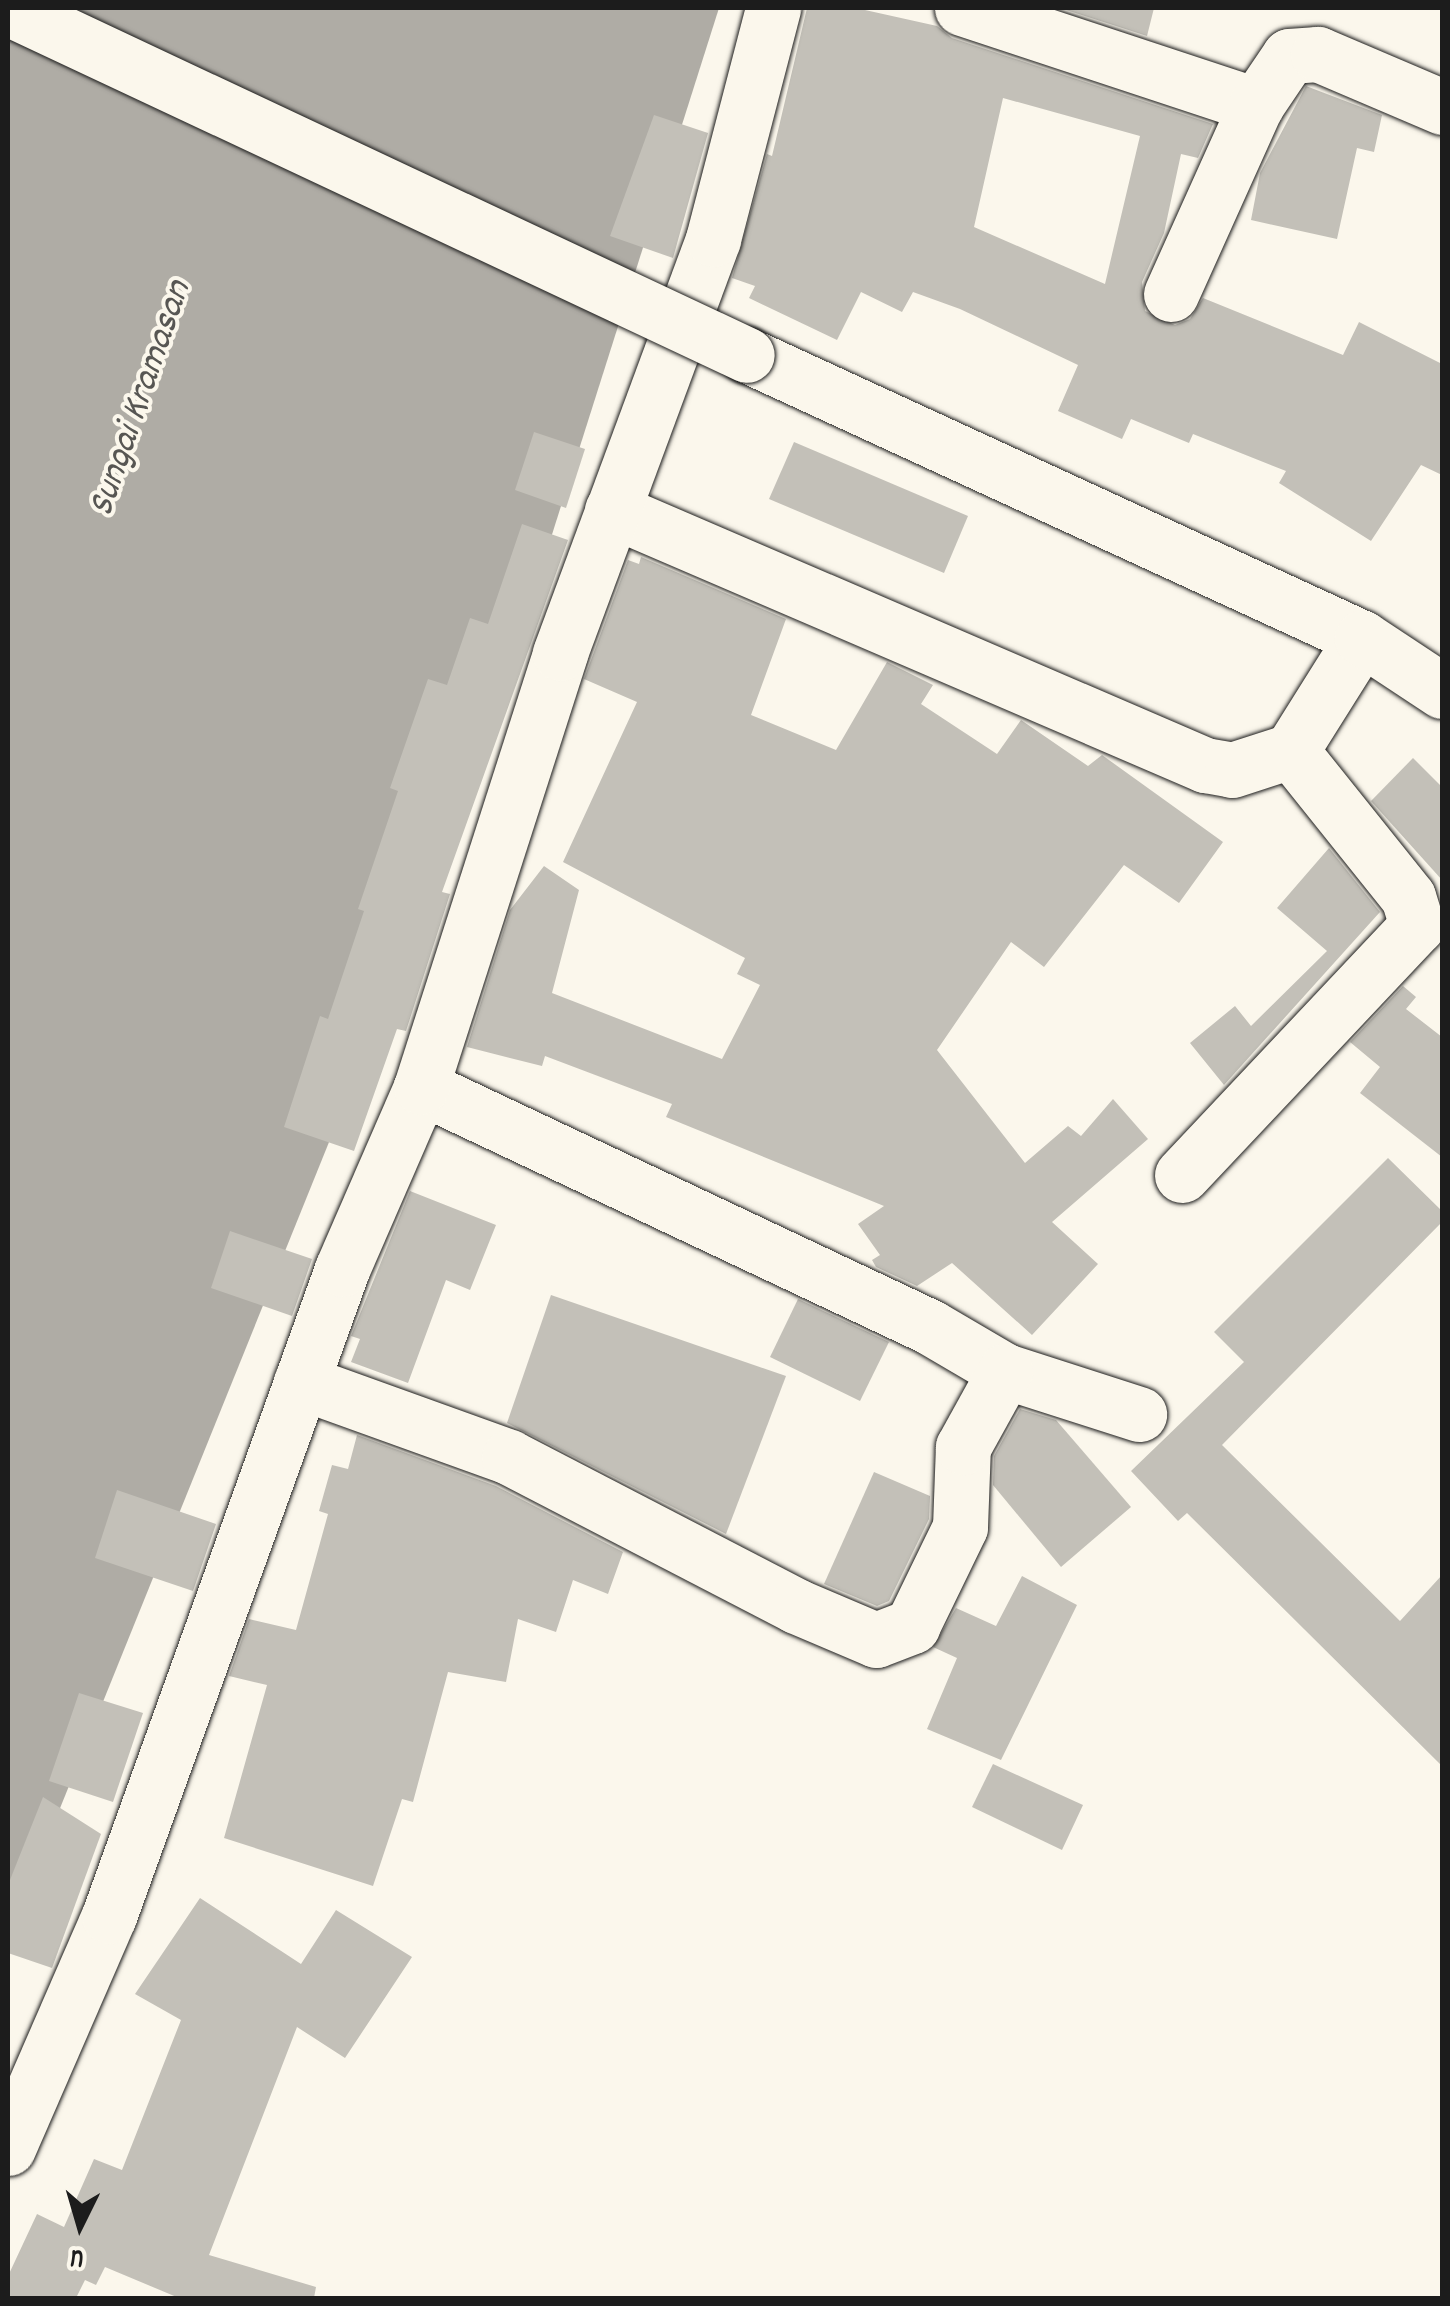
<!DOCTYPE html>
<html>
<head>
<meta charset="utf-8">
<style>
	body { margin:0 }
	#map { position:relative; width:1450px; height:2306px; overflow:hidden; background:#fbf7ec; font-family:Dekko,sans-serif }
	div>[style] { position:absolute }
	.water>* { inset:0; background:#afaca5 }
	.building>* { inset:0; background:#c3c0b8 }
	.roads { filter:drop-shadow(0 0 2px #1c1c1c) drop-shadow(0 0 2px #1c1c1c) }
	.street>* { height:55px; margin:-27.5px; padding:0 27.5px; transform-origin:27.5px; border-radius:27.5px; background:#fbf7ec }
	.bridges { filter:drop-shadow(0 0 2px #1c1c1c) drop-shadow(0 0 2px #1c1c1c) }
	.street-bridge>* { height:55px; margin:-27.5px; padding:0 27.5px; transform-origin:27.5px; border-radius:27.5px; background:#fbf7ec }
	span { translate:-50% -50%; white-space:nowrap; text-align:center; line-height:1.15; -webkit-text-stroke:8px #fbf7ec; paint-order:stroke }
	.water-label { font-size:38px; color:#575653; font-style:italic }
	.frame { position:absolute; inset:0; border:10px solid #1c1c1c; pointer-events:none }
	.north { position:absolute; left:30px; top:2176px; width:100px; height:100px; -webkit-text-stroke:8px #fbf7ec; paint-order:stroke; rotate:185deg; font-size:28px; font-weight:700; line-height:40px; text-align:center; color:#1c1c1c }
	.north::after { content:''; display:block; margin:auto; width:35px; height:45px; background:#1c1c1c; clip-path:polygon(50% 0,100% 100%,50% 72%,0 100%) }
</style>
</head>
<body>
<div id="map">
	<div class="water">
		<div style="clip-path:polygon(8px 8px,719px 8px,470px 793px,8px 1937px)"></div>
	</div>
	<div class="building">
		<div style="clip-path:polygon(evenodd,807px 8px,856px 8px,937px 26px,952px 38px,1213px 124px,1198px 158px,1181px 154px,1164px 233px,1142px 282px,1145px 311px,1175px 325px,1190px 319px,1203px 298px,1343px 355px,1359px 322px,1442px 364px,1442px 475px,1421px 465px,1371px 541px,1279px 483px,1286px 471px,1193px 434px,1189px 443px,1131px 419px,1122px 439px,1058px 411px,1078px 365px,960px 309px,913px 292px,902px 312px,861px 292px,837px 340px,749px 298px,755px 286px,732px 278px,767px 154px,772px 156px,807px 8px,1003px 98px,1140px 136px,1105px 284px,974px 227px,1003px 98px)"></div>
		<div style="clip-path:polygon(1060px 8px,1154px 8px,1147px 36px)"></div>
		<div style="clip-path:polygon(1306px 86px,1382px 115px,1374px 152px,1357px 148px,1337px 239px,1251px 220px,1260px 173px)"></div>
		<div style="clip-path:polygon(654px 115px,708px 133px,673px 258px,610px 236px)"></div>
		<div style="clip-path:polygon(534px 432px,585px 449px,566px 508px,515px 490px)"></div>
		<div style="clip-path:polygon(794px 442px,968px 516px,944px 573px,769px 499px)"></div>
		<div style="clip-path:polygon(522px 524px,568px 540px,442px 892px,450px 894px,406px 1031px,397px 1029px,354px 1151px,284px 1127px,320px 1016px,328px 1019px,364px 911px,358px 909px,398px 791px,390px 788px,428px 679px,447px 685px,470px 618px,488px 624px)"></div>
		<div style="clip-path:polygon(641px 557px,786px 619px,751px 715px,836px 750px,887px 662px,933px 685px,921px 704px,997px 754px,1021px 720px,1088px 766px,1102px 755px,1223px 842px,1179px 903px,1124px 865px,1044px 967px,1011px 942px,937px 1050px,1025px 1163px,1068px 1126px,1081px 1136px,1113px 1099px,1148px 1139px,1052px 1222px,1098px 1264px,1032px 1335px,952px 1263px,917px 1286px,876px 1267px,872px 1260px,880px 1255px,858px 1224px,884px 1206px,666px 1117px,672px 1104px,545px 1056px,542px 1066px,467px 1047px,510px 910px,544px 866px,579px 890px,552px 993px,722px 1059px,760px 985px,737px 974px,745px 958px,563px 862px,637px 702px,584px 679px,628px 560px,639px 564px)"></div>
		<div style="clip-path:polygon(1413px 758px,1442px 787px,1442px 880px,1371px 801px)"></div>
		<div style="clip-path:polygon(1329px 848px,1380px 912px,1224px 1085px,1190px 1043px,1235px 1006px,1251px 1026px,1327px 951px,1277px 908px)"></div>
		<div style="clip-path:polygon(1403px 986px,1416px 997px,1406px 1009px,1442px 1037px,1442px 1157px,1360px 1093px,1380px 1067px,1350px 1042px)"></div>
		<div style="clip-path:polygon(1388px 1158px,1442px 1211px,1442px 1222px,1222px 1445px,1400px 1621px,1442px 1575px,1442px 1766px,1187px 1513px,1178px 1521px,1131px 1471px,1244px 1362px,1214px 1332px)"></div>
		<div style="clip-path:polygon(410px 1191px,496px 1225px,470px 1290px,446px 1280px,408px 1383px,351px 1362px,360px 1339px,351px 1336px)"></div>
		<div style="clip-path:polygon(230px 1231px,312px 1259px,292px 1316px,211px 1288px)"></div>
		<div style="clip-path:polygon(551px 1295px,786px 1376px,726px 1534px,507px 1423px)"></div>
		<div style="clip-path:polygon(798px 1299px,889px 1342px,860px 1401px,770px 1357px)"></div>
		<div style="clip-path:polygon(1020px 1409px,1056px 1420px,1131px 1507px,1061px 1567px,993px 1485px,994px 1456px)"></div>
		<div style="clip-path:polygon(357px 1435px,496px 1486px,623px 1552px,608px 1594px,573px 1580px,556px 1632px,518px 1619px,506px 1682px,448px 1672px,413px 1802px,402px 1799px,373px 1886px,224px 1838px,267px 1685px,229px 1676px,249px 1619px,296px 1630px,328px 1514px,319px 1511px,332px 1465px,348px 1469px)"></div>
		<div style="clip-path:polygon(874px 1472px,930px 1496px,929px 1519px,889px 1601px,877px 1606px,824px 1584px)"></div>
		<div style="clip-path:polygon(117px 1490px,216px 1524px,193px 1591px,95px 1558px)"></div>
		<div style="clip-path:polygon(1022px 1576px,1077px 1605px,1001px 1760px,927px 1729px,957px 1658px,933px 1647px,956px 1608px,996px 1626px)"></div>
		<div style="clip-path:polygon(79px 1693px,143px 1713px,113px 1802px,49px 1781px)"></div>
		<div style="clip-path:polygon(993px 1764px,1083px 1805px,1062px 1850px,972px 1807px)"></div>
		<div style="clip-path:polygon(43px 1797px,101px 1834px,52px 1968px,8px 1953px,8px 1885px)"></div>
		<div style="clip-path:polygon(200px 1898px,301px 1964px,336px 1910px,412px 1957px,345px 2058px,297px 2027px,209px 2255px,316px 2287px,314px 2298px,179px 2298px,105px 2267px,96px 2285px,85px 2280px,76px 2298px,8px 2298px,8px 2276px,37px 2214px,64px 2227px,94px 2159px,122px 2170px,181px 2020px,135px 1994px)"></div>
	</div>
	<div class="roads">
		<div class="street">
			<div style="left:962px;top:8px;width:310px;rotate:18.3deg"></div>
			<div style="left:1171px;top:294px;width:207px;rotate:-65.8deg"></div>
			<div style="left:1256px;top:105px;width:59px;rotate:-56deg"></div>
			<div style="left:1289px;top:56px;width:29px;rotate:-4deg"></div>
			<div style="left:1318px;top:54px;width:135px;rotate:23.1deg"></div>
			<div style="left:612px;top:510px;width:646px;rotate:23.27deg"></div>
			<div style="left:1205px;top:765px;width:27px;rotate:10deg"></div>
			<div style="left:1232px;top:770px;width:62px;rotate:-17.9deg"></div>
			<div style="left:1291px;top:751px;width:133px;rotate:-57.9deg"></div>
			<div style="left:1362px;top:638px;width:677px;rotate:-155.29deg"></div>
			<div style="left:1362px;top:638px;width:96px;rotate:33.5deg"></div>
			<div style="left:421px;top:1087px;width:563px;rotate:25.24deg"></div>
			<div style="left:930px;top:1327px;width:87px;rotate:30.4deg"></div>
			<div style="left:1005px;top:1371px;width:141px;rotate:17.8deg"></div>
			<div style="left:1182px;top:1175px;width:342px;rotate:-46.7deg"></div>
			<div style="left:1417px;top:926px;width:30px;rotate:-107deg"></div>
			<div style="left:1408px;top:897px;width:187px;rotate:-128.7deg"></div>
			<div style="left:301px;top:1382px;width:221px;rotate:19.8deg"></div>
			<div style="left:509px;top:1457px;width:323px;rotate:27.4deg"></div>
			<div style="left:796px;top:1606px;width:87px;rotate:23deg"></div>
			<div style="left:876px;top:1640px;width:39px;rotate:-21deg"></div>
			<div style="left:912px;top:1626px;width:110px;rotate:-64.1deg"></div>
			<div style="left:960px;top:1527px;width:80px;rotate:-87.9deg"></div>
			<div style="left:963px;top:1447px;width:87px;rotate:-61.1deg"></div>
			<div style="left:8px;top:2148px;width:253px;rotate:-66.5deg"></div>
			<div style="left:109px;top:1916px;width:688px;rotate:-70.19deg"></div>
			<div style="left:342px;top:1269px;width:198px;rotate:-66.5deg"></div>
			<div style="left:421px;top:1087px;width:456px;rotate:-72.2deg"></div>
			<div style="left:560px;top:653px;width:441px;rotate:-69.7deg"></div>
			<div style="left:713px;top:239px;width:239px;rotate:-75.4deg"></div>
		</div>
	</div>
	<div class="bridges">
		<div class="street-bridge">
			<div style="left:8px;top:8px;width:816px;rotate:25.15deg"></div>
		</div>
	</div>
	<div class="water-label">
		<span style="left:142px;top:399px;rotate:-71deg">Sungai Kramasan</span>
	</div>
	<div class="frame"></div>
	<div class="north">U</div>
</div>
</body>
</html>
